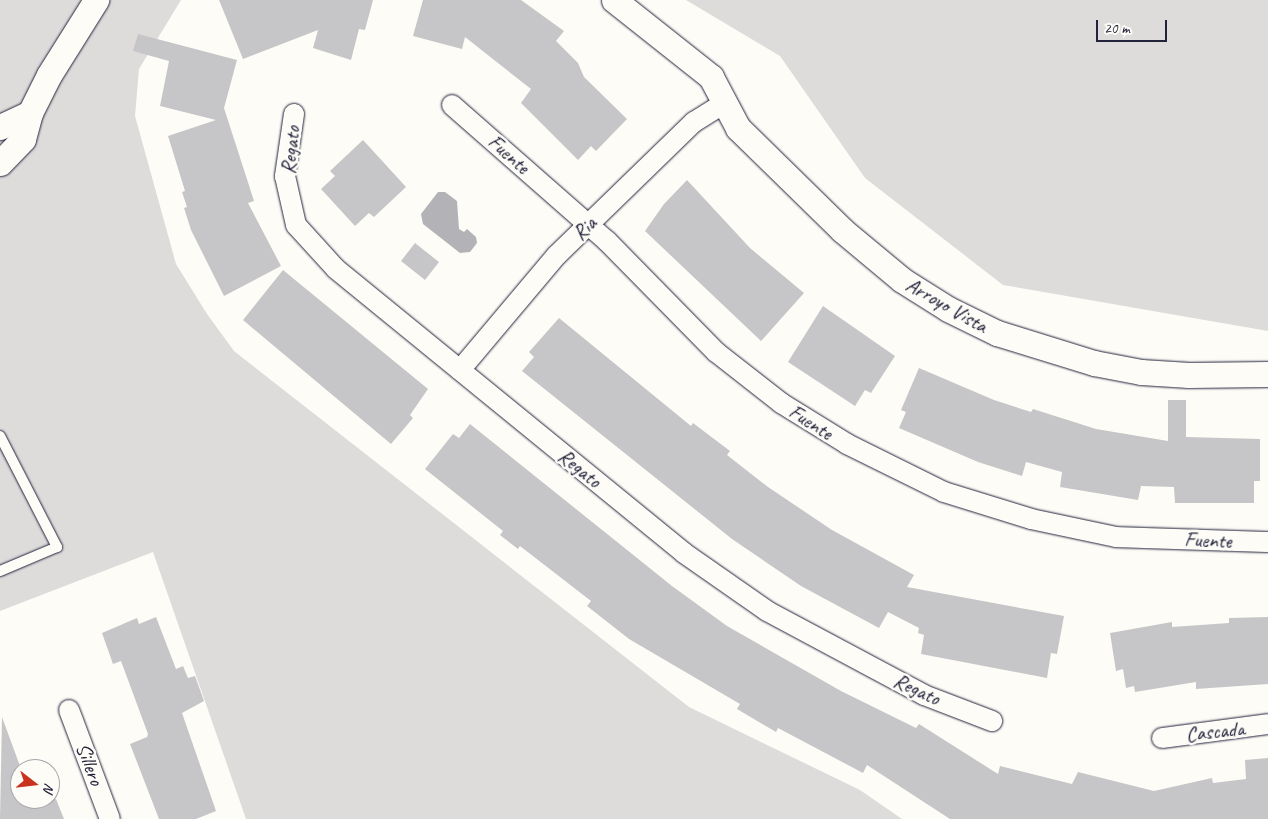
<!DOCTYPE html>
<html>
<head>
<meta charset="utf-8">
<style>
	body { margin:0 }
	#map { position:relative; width:1268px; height:819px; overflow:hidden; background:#fdfcf7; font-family:Caveat,sans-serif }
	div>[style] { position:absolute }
	.green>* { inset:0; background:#dddcdb }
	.water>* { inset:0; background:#b2b2b7 }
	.building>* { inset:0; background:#c6c6c8 }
	.roads { filter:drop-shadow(0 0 1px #22223b) drop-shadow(0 0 1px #22223b) }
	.service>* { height:10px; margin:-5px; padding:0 5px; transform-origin:5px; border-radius:5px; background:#fdfcf7 }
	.minor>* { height:20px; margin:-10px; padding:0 10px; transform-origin:10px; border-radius:10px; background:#fdfcf7 }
	.tertiary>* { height:25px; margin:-12.5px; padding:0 12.5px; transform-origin:12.5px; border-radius:12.5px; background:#fdfcf7 }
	span { translate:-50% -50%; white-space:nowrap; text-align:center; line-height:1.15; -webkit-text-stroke:5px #fdfcf7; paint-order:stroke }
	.street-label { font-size:21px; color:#22223b }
	.north { position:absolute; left:10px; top:759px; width:50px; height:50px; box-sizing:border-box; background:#fdfcf7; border:1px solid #a5a5ac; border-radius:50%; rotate:106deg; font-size:14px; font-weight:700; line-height:20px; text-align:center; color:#22223b }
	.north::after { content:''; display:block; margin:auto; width:18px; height:22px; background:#c8321e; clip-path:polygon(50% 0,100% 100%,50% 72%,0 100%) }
	.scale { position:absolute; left:1096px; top:20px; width:71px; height:22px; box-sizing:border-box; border:2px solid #22223b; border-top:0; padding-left:6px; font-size:15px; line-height:18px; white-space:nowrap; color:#22223b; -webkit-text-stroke:4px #fdfcf7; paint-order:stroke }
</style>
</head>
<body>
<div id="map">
	<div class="green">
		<div style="clip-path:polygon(0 0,181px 0,139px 69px,135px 116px,176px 264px,207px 314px,234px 351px,689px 707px,860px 790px,902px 819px,246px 819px,153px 552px,0 611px)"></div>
		<div style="clip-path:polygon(686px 0,1268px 0,1268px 331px,1003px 285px,865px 178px,780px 56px)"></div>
	</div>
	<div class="water">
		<div style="clip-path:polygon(438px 192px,445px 192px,457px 201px,459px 229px,464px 232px,467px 229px,476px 237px,477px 243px,470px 252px,460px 253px,423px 224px,421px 214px)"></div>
	</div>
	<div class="building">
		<div style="clip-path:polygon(219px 0,373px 0,365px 30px,359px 29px,351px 60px,313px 48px,318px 30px,243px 59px)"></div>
		<div style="clip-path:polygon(423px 0,521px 0,564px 31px,556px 41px,578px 63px,584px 77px,627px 119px,596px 151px,591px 146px,578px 160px,521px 103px,531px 89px,465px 37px,462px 49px,413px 36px)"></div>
		<div style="clip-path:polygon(138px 34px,237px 60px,224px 108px,254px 201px,248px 203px,281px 266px,224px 296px,191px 230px,184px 208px,187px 207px,182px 192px,185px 191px,168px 136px,216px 120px,160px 106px,169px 61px,133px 51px)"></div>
		<div style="clip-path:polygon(363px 140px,406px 187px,374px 217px,369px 213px,355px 226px,321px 189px,335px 176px,330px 171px)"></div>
		<div style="clip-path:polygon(687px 180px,750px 248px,804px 293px,761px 341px,645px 231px,664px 204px)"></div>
		<div style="clip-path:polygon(415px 243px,439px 262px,425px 280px,401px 261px)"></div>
		<div style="clip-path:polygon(283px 270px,428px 389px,410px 415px,413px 418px,391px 444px,243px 320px)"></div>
		<div style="clip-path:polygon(823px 306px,895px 356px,871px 393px,865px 390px,855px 406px,788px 362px)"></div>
		<div style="clip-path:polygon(559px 318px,691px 426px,693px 423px,730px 451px,727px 455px,768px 487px,832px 530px,914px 575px,907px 587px,1064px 616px,1057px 654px,1051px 653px,1047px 678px,921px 654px,924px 635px,918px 633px,919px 628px,888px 612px,879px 628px,801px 586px,732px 539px,522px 371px,534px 357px,529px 352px)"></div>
		<div style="clip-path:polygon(919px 368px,994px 400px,1031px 412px,1033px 409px,1096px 429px,1168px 441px,1168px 400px,1186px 400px,1186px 437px,1260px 439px,1260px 481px,1254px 481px,1254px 503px,1175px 503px,1174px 487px,1141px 486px,1138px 500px,1060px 487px,1062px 472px,1026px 462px,1022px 476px,978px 462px,899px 428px,906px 412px,901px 410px)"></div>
		<div style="clip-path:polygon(470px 424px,672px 586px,727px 626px,841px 691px,916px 728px,919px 724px,998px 774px,1000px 766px,1072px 784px,1078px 772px,1154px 791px,1212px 778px,1213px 783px,1246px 779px,1245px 760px,1268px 758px,1268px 819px,950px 819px,867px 765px,863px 773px,778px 728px,776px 732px,737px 709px,740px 704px,629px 639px,587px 606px,591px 601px,520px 546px,518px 549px,500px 535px,503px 531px,425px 469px,453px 434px,459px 438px)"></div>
		<div style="clip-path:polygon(156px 617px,176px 669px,183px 666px,188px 678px,195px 676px,204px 701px,182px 713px,216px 811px,196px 819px,159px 819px,130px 744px,147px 737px,148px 734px,121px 661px,113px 664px,102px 633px,137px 618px,139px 624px)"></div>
		<div style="clip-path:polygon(1268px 617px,1268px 684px,1196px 689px,1196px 682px,1135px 692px,1134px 686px,1126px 688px,1123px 669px,1116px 671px,1110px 633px,1172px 622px,1172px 627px,1229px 623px,1229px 618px)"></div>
		<div style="clip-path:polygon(2px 717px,20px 766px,34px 762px,36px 769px,20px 769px,20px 799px,56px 799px,64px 819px,0 819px)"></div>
	</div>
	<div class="roads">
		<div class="service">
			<div style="left:0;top:436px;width:125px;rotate:62.8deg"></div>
			<div style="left:57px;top:547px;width:62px;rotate:157.2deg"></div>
		</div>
		<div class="minor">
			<div style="left:452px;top:105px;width:206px;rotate:41.3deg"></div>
			<div style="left:607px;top:241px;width:156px;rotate:45.5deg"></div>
			<div style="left:716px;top:352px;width:83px;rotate:38.1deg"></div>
			<div style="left:781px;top:403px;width:78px;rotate:31.8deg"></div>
			<div style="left:847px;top:444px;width:108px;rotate:26.3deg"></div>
			<div style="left:944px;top:492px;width:91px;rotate:17.2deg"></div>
			<div style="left:1031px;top:519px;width:87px;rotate:12deg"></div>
			<div style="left:1116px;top:537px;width:152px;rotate:1.9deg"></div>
			<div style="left:294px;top:114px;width:63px;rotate:98.3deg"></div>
			<div style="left:285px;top:176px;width:50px;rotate:77.3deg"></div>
			<div style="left:296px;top:225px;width:59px;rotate:47.7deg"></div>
			<div style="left:336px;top:269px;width:449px;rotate:39.2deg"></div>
			<div style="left:684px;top:553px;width:101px;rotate:34.9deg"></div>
			<div style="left:767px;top:611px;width:178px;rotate:28.1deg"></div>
			<div style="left:924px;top:695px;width:73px;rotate:20.9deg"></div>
			<div style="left:460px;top:370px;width:150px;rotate:-49.9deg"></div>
			<div style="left:557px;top:255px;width:191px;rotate:-44.2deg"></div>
			<div style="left:694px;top:122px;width:36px;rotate:-32deg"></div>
			<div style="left:69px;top:710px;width:116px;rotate:69.4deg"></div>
			<div style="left:1162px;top:738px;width:107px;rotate:-7.5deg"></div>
		</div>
		<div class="tertiary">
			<div style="left:614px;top:0;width:124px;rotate:38.4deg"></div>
			<div style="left:711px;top:77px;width:58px;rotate:62.1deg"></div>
			<div style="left:738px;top:128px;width:146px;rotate:44.4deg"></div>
			<div style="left:842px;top:230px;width:78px;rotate:39.8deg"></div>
			<div style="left:902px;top:280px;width:54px;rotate:32.2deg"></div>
			<div style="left:948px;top:309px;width:55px;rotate:26.1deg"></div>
			<div style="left:997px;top:333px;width:102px;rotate:17.2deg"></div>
			<div style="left:1094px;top:363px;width:48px;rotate:10.8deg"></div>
			<div style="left:1141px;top:372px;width:48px;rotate:3.6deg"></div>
			<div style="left:1189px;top:375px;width:79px;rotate:-0.7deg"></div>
			<div style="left:0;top:127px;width:33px;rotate:-25deg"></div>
			<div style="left:0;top:163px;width:33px;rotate:-46deg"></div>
			<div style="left:23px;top:139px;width:27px;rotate:-75deg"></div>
			<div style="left:30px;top:113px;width:42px;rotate:-63.4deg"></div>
			<div style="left:49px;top:75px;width:89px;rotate:-57.9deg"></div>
		</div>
	</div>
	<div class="street-label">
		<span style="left:290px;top:150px;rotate:-84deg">Regato</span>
		<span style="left:509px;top:154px;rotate:41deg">Fuente</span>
		<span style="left:584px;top:228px;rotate:-45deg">Ria</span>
		<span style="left:947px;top:305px;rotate:30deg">Arroyo Vista</span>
		<span style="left:811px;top:422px;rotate:32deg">Fuente</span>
		<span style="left:580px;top:468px;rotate:39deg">Regato</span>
		<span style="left:1208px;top:540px;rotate:2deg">Fuente</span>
		<span style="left:917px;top:689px;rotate:25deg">Regato</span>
		<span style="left:1215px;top:731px;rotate:-7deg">Cascada</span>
		<span style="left:90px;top:764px;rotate:69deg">Sillero</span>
	</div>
	<div class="north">N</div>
	<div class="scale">20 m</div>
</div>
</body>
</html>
